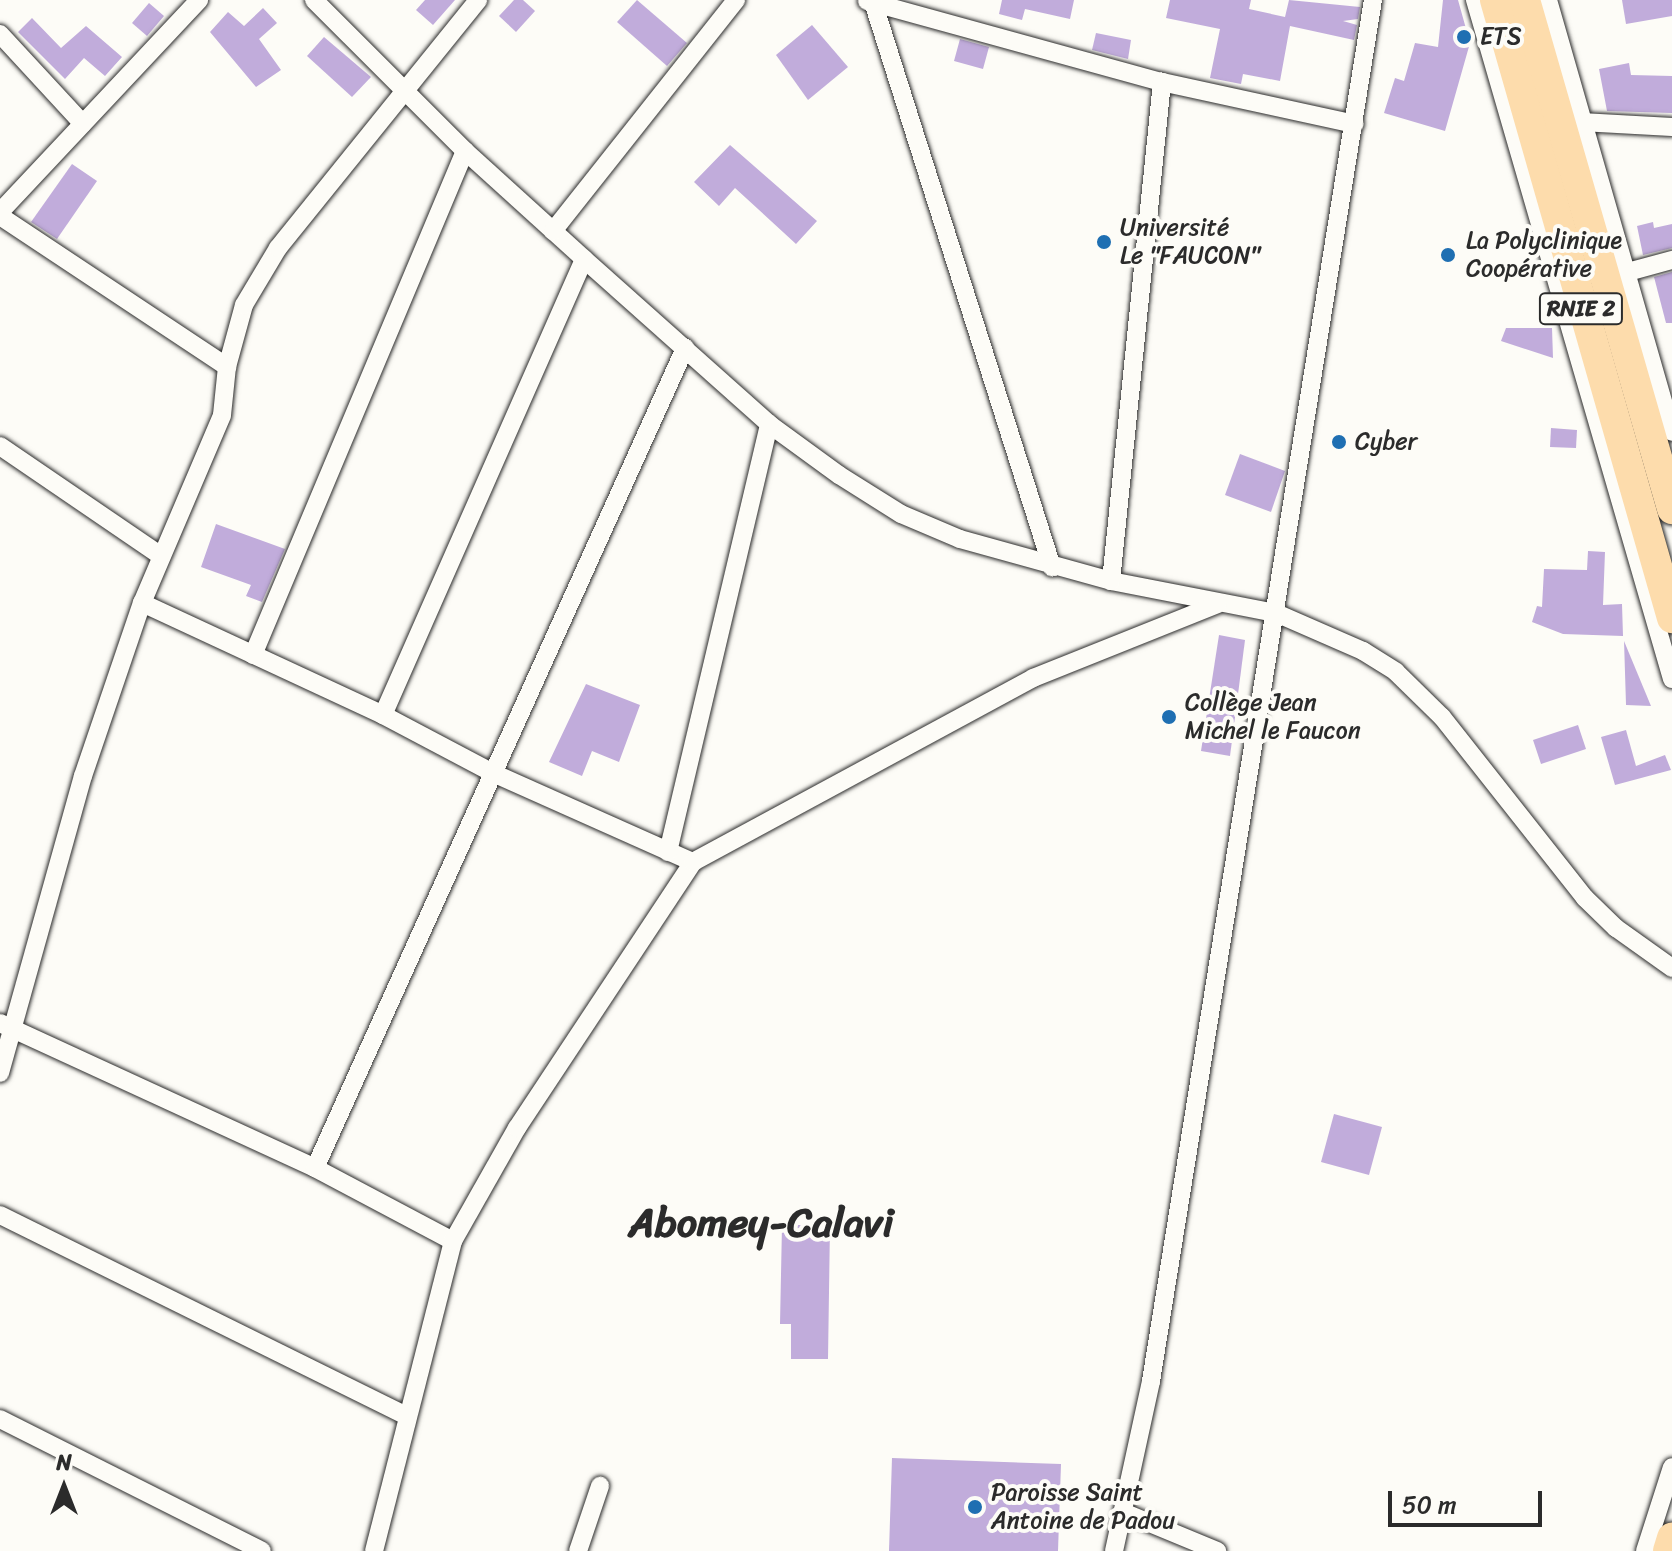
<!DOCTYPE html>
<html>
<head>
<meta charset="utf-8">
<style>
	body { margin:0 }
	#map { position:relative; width:1672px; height:1551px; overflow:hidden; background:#fdfcf7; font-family:Sriracha,sans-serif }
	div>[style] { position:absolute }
	.building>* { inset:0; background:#c1acdb }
	.roads { filter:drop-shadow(0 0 2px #2b2b2b) drop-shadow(0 0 2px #2b2b2b) }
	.minor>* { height:18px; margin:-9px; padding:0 9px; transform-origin:9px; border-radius:9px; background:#fdfcf7 }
	.trunk>* { height:30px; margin:-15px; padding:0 15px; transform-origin:15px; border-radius:15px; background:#fddcac }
	.dots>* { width:22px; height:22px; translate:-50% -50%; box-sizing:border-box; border:4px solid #fdfcf7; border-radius:50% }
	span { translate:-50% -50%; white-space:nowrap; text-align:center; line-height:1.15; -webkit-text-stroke:8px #fdfcf7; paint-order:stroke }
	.shield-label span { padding:2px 6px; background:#fdfcf7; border:2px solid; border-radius:6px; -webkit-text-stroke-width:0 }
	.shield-label { font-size:22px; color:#2b2b2b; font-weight:700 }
	.poi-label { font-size:24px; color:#2b2b2b }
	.left { translate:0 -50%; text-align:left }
	.town-label { font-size:40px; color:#2b2b2b; font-weight:700 }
	.north { position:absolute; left:24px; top:1447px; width:80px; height:80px; -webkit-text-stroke:6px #fdfcf7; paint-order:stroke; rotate:0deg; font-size:22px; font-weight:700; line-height:32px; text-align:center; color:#2b2b2b }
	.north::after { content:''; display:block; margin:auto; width:28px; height:36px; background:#2b2b2b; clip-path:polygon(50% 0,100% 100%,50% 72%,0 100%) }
	.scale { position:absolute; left:1388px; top:1491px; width:154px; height:36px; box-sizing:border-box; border:4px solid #2b2b2b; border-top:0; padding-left:10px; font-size:24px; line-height:28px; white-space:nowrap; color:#2b2b2b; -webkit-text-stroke:6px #fdfcf7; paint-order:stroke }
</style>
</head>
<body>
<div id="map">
	<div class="building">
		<div style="clip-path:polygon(425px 0,455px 0,433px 25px,416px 10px)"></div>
		<div style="clip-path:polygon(514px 0,523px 0,535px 11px,516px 32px,499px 16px)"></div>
		<div style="clip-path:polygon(637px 0,687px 43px,667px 66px,617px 22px)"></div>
		<div style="clip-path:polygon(1002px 0,1074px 0,1070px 19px,1025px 9px,1022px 20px,999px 14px)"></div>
		<div style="clip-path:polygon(1170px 0,1251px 0,1249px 9px,1285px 17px,1289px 0,1360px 7px,1358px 19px,1343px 21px,1357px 25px,1354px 40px,1290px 26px,1280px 81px,1243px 74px,1241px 84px,1210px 78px,1220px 29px,1166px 18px)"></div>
		<div style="clip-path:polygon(1443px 0,1458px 0,1470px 43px,1445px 131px,1384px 113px,1395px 78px,1404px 81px,1415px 43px,1438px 47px)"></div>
		<div style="clip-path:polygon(1622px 0,1672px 0,1672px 16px,1626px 24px)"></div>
		<div style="clip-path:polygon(149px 3px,164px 16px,147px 36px,132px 23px)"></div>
		<div style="clip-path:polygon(263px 8px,277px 23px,259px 39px,281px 70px,256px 87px,210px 32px,228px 12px,244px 26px)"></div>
		<div style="clip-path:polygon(32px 18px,61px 48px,86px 26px,122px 57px,105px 76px,84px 58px,65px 79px,18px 32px)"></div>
		<div style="clip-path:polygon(812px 25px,848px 67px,808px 100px,776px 55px)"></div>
		<div style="clip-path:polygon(1096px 33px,1131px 40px,1128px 59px,1092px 50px)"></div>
		<div style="clip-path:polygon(324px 37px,371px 77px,352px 97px,307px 56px)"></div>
		<div style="clip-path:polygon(960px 39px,989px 47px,983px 69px,954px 61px)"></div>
		<div style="clip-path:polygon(1629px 63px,1631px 75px,1672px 76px,1672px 113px,1607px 111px,1599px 69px)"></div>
		<div style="clip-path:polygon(730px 145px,817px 221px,796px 244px,735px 188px,719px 206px,694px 182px)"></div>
		<div style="clip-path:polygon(72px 164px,97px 181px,57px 239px,31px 222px)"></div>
		<div style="clip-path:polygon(1653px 222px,1654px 228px,1672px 224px,1672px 248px,1643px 255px,1637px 226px)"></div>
		<div style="clip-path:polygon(1672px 272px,1672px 323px,1666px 323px,1654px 277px)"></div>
		<div style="clip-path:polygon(1506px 328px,1552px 328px,1553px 358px,1501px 341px)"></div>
		<div style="clip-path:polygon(1551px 428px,1577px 430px,1576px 448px,1550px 447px)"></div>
		<div style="clip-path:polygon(1240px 454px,1285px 471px,1271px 512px,1225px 495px)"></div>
		<div style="clip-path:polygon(216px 524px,285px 549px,262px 602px,246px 596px,251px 585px,201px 567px)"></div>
		<div style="clip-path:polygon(1588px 551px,1605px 552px,1603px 605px,1622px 604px,1623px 636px,1563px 634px,1532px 622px,1537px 606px,1542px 607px,1544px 569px,1587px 570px)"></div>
		<div style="clip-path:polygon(1219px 635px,1245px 640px,1230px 756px,1201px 751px)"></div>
		<div style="clip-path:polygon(1624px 641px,1651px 706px,1626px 705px)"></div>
		<div style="clip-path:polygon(586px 684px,640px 705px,619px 762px,592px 751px,582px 776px,549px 762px)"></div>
		<div style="clip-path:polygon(1578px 725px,1586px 749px,1541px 764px,1533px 740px)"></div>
		<div style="clip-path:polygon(1626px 730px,1636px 766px,1665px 755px,1671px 770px,1615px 785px,1601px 737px)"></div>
		<div style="clip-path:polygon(1334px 1114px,1382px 1127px,1369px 1175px,1321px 1162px)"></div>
		<div style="clip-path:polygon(782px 1225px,830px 1225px,828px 1359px,791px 1359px,791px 1324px,780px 1324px)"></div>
		<div style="clip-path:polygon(892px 1458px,1061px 1464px,1058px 1551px,889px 1551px)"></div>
	</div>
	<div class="roads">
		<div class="minor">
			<div style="left:314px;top:0;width:214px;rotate:45deg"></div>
			<div style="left:465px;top:151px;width:161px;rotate:42.2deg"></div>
			<div style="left:584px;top:259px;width:248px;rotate:41.7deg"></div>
			<div style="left:769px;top:424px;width:87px;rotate:36.1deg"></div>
			<div style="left:839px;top:475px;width:73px;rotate:32.2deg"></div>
			<div style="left:901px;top:514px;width:64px;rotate:23deg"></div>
			<div style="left:960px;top:539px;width:157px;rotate:15.5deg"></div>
			<div style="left:1111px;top:581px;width:168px;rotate:11deg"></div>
			<div style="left:1276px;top:613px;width:95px;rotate:23.6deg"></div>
			<div style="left:1363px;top:651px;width:39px;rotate:32deg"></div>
			<div style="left:1396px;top:672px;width:64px;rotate:44.4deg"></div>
			<div style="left:1442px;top:717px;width:231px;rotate:51.7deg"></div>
			<div style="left:1585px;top:898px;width:43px;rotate:44.1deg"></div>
			<div style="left:1616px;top:928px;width:69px;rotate:35.5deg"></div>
			<div style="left:1475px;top:0;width:707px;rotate:73.82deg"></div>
			<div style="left:1548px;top:0;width:449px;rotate:74deg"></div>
			<div style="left:867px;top:1px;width:306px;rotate:15.4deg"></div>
			<div style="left:1162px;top:82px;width:197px;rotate:12.3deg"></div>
			<div style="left:874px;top:5px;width:590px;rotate:72.43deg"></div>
			<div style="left:0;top:34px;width:122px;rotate:47.3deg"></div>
			<div style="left:1581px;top:122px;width:91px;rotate:3.1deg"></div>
			<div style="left:0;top:212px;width:291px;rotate:-46.8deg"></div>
			<div style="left:0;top:216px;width:273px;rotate:33.6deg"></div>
			<div style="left:553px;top:231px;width:295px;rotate:-51.6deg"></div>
			<div style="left:1624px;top:273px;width:50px;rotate:-15.2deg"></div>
			<div style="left:0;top:446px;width:195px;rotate:34.3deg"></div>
			<div style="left:1111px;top:581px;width:502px;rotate:-84.16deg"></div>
			<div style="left:142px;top:603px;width:266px;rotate:24.9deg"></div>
			<div style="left:383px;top:715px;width:127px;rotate:27.8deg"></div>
			<div style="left:495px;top:774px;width:217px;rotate:24deg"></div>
			<div style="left:253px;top:655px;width:547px;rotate:-67.19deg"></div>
			<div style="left:383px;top:715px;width:498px;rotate:-66.2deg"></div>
			<div style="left:668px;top:852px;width:440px;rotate:-76.7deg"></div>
			<div style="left:0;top:1023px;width:347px;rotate:24.7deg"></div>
			<div style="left:315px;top:1168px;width:156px;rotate:27.9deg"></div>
			<div style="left:0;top:1073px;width:308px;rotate:-74.4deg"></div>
			<div style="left:83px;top:776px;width:183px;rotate:-71.2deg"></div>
			<div style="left:142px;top:603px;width:204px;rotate:-66.9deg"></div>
			<div style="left:222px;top:415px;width:48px;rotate:-84.1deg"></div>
			<div style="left:227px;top:367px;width:64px;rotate:-74.7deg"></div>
			<div style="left:244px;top:305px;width:66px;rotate:-59.2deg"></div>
			<div style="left:278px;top:248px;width:319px;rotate:-51.1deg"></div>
			<div style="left:315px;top:1168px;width:900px;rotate:-65.71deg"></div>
			<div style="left:0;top:1215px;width:452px;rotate:26.3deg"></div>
			<div style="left:0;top:1419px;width:293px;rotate:26.7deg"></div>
			<div style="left:1123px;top:1512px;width:102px;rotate:22.5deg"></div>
			<div style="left:374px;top:1551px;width:320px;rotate:-75.7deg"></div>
			<div style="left:453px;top:1241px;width:130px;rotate:-60.5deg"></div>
			<div style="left:517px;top:1128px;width:319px;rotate:-56.5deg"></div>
			<div style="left:693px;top:862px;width:387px;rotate:-28.4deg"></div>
			<div style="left:1033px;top:678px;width:199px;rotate:-21.8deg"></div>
			<div style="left:578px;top:1551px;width:69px;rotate:-71.3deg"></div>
			<div style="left:1114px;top:1551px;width:174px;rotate:-77.7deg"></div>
			<div style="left:1151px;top:1381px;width:1399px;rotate:-80.87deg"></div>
			<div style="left:1645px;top:1551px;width:88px;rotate:-72.2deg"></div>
		</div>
		<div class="trunk">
			<div style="left:1495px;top:0;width:643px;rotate:74.02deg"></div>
			<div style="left:1525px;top:0;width:530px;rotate:73.89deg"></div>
			<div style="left:1668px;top:1551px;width:14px;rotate:-73deg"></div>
		</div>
	</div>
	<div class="dots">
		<div style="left:1464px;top:37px;background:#1f6fb2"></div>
		<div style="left:1104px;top:242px;background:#1f6fb2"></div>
		<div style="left:1448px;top:255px;background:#1f6fb2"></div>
		<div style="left:1339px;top:442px;background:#1f6fb2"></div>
		<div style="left:1169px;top:717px;background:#1f6fb2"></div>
		<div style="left:975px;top:1507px;background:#1f6fb2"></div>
	</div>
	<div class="shield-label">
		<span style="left:1581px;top:309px">RNIE 2</span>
	</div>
	<div class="poi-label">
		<span class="left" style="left:1480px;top:37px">ETS</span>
		<span class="left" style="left:1120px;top:242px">Université<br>Le "FAUCON"</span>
		<span class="left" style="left:1466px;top:255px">La Polyclinique<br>Coopérative</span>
		<span class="left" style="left:1355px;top:442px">Cyber</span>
		<span class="left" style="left:1185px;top:717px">Collège Jean<br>Michel le Faucon</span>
		<span class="left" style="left:991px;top:1507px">Paroisse Saint<br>Antoine de Padou</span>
	</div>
	<div class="town-label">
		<span style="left:761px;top:1223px">Abomey-Calavi</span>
	</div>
	<div class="north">N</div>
	<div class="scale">50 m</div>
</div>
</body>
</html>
